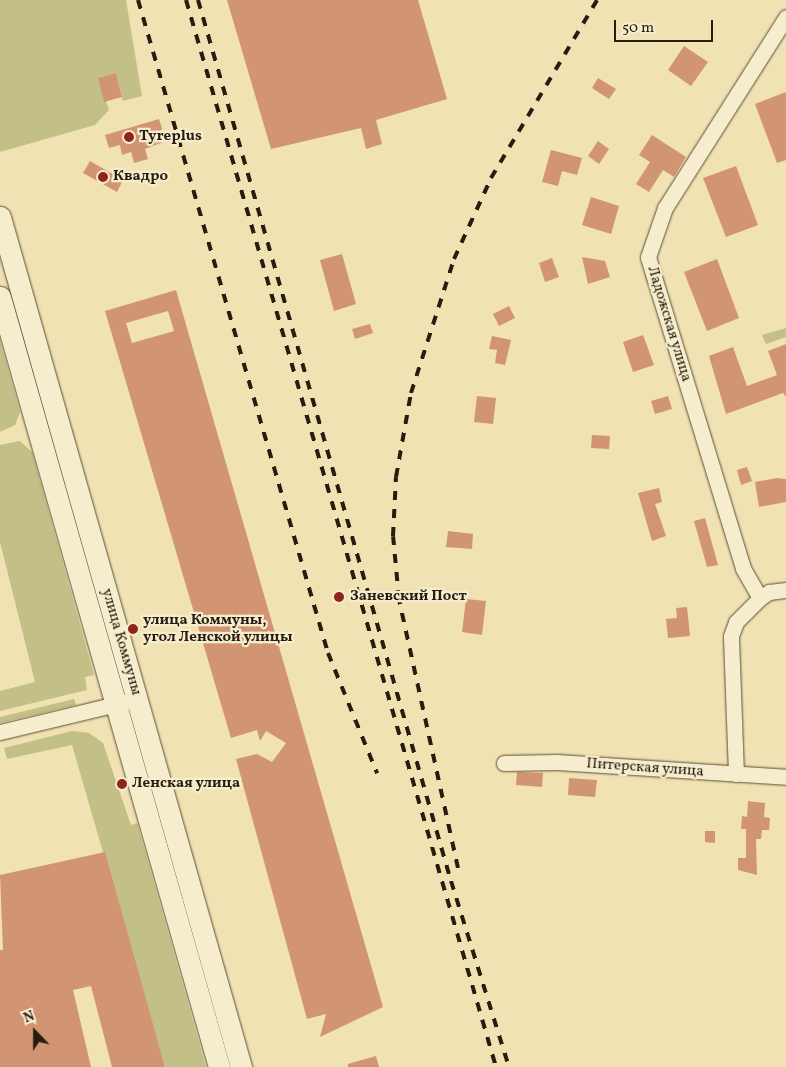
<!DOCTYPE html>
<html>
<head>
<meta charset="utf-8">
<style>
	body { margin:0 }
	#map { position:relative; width:786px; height:1067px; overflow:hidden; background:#f1e2b3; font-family:Vollkorn,serif }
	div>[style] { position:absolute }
	.green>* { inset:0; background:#c2c087 }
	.building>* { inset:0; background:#d19573 }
	.roads { filter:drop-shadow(0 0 1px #5a4e37) drop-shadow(0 0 1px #5a4e37) }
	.street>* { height:15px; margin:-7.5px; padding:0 7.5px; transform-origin:7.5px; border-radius:7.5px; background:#f6ecce }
	.secondary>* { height:21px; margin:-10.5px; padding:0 10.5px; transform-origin:10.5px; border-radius:10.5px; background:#f6ecce }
	.rail>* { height:4px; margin-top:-2px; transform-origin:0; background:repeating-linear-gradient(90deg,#271c0e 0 9px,transparent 0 18px) }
	.dots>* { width:14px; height:14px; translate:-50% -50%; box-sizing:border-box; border:2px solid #f6ecce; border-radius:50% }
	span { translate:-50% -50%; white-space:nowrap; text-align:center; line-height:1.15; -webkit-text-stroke:4.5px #f6ecce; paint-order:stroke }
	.poi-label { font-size:15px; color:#271c0e; font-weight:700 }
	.left { translate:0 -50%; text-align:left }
	.street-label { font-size:15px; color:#271c0e }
	.north { position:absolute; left:10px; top:1007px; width:50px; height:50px; -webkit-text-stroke:4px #f6ecce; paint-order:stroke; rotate:338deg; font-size:14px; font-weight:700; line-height:20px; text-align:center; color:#271c0e }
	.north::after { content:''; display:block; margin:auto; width:18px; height:22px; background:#271c0e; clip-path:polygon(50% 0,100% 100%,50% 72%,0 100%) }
	.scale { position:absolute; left:614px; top:20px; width:99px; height:22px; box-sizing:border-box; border:2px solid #271c0e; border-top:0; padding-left:6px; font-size:15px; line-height:18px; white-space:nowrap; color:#271c0e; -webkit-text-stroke:4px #f6ecce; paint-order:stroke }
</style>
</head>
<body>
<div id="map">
	<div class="green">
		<div style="clip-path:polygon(0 0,126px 0,142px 96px,123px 101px,116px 73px,98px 78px,109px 110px,95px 125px,0 152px)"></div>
		<div style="clip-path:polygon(786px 328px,786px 337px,766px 344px,762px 335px)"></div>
		<div style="clip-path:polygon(0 341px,20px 412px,15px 425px,0 432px)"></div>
		<div style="clip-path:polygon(20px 441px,32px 452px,94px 675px,85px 677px,87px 690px,0 711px,0 691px,35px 682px,0 542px,0 445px)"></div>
		<div style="clip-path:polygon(74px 699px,76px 705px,0 723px,0 717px)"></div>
		<div style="clip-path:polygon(72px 731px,89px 733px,103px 743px,131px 825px,137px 823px,206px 1067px,165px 1067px,72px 745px,7px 759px,4px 748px)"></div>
	</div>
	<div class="building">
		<div style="clip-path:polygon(227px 0,418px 0,447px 99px,376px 120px,382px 144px,366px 149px,361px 128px,271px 149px)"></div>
		<div style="clip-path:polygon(684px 46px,708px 62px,691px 86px,668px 70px)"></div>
		<div style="clip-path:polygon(116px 73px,122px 97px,104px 102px,98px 78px)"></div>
		<div style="clip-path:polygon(598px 78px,616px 89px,609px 99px,592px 88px)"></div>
		<div style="clip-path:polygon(786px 92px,786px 160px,777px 163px,755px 104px)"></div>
		<div style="clip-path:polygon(159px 119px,166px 141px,145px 149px,148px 159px,134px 163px,131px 152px,122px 155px,120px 145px,109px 148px,105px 135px)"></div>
		<div style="clip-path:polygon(652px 135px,686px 157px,674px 177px,663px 170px,649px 192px,636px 184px,650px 162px,639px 155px)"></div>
		<div style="clip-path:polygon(598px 141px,609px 149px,599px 164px,588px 156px)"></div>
		<div style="clip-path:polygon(551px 150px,582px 158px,577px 175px,562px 171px,558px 186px,542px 182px)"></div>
		<div style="clip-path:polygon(90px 161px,123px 180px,117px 192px,83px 173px)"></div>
		<div style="clip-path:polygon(736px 166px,758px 225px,726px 237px,703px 178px)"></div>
		<div style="clip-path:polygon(591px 197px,619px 206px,611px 234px,582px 225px)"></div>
		<div style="clip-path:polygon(342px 254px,356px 304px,334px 311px,320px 260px)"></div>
		<div style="clip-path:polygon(582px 257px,605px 261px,610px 277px,588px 284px)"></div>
		<div style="clip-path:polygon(552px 258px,559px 277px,545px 282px,539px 263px)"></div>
		<div style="clip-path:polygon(717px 259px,739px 318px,707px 331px,684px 272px)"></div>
		<div style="clip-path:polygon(evenodd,176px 290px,383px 1007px,320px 1037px,326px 1014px,307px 1019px,236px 759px,257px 754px,272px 762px,286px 743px,266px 731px,260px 741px,257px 730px,231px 738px,105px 311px,176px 290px,168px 311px,174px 331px,132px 343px,126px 323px,168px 311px)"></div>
		<div style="clip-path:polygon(509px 306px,515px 318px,499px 326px,493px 314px)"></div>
		<div style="clip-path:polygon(370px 324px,373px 333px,355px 339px,352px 329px)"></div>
		<div style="clip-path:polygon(643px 335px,654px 365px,633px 372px,623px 342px)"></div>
		<div style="clip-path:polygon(492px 336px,511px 340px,505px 365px,495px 363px,497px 350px,489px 349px)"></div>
		<div style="clip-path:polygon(786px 344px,786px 397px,783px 393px,726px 414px,709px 356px,733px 347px,747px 386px,777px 375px,768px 351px)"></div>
		<div style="clip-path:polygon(477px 396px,496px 398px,493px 424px,474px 422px)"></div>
		<div style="clip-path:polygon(668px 396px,672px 409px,655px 414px,651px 401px)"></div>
		<div style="clip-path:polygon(592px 435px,610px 436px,609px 449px,591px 448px)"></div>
		<div style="clip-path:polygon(747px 467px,752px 481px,741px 485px,737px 470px)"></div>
		<div style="clip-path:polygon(777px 478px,786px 479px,786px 502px,759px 507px,755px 482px)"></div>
		<div style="clip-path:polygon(659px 488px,662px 502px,655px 504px,666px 536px,652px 541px,638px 493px)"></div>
		<div style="clip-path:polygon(705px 518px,718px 565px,707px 567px,694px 521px)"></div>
		<div style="clip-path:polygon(448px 531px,473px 534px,472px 549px,446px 547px)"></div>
		<div style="clip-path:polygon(466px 599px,486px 601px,482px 635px,462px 632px)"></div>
		<div style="clip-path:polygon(687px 607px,690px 636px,668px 638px,666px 619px,677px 618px,676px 608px)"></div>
		<div style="clip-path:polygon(517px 772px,543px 773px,542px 787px,516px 785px)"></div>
		<div style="clip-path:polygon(569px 778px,597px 780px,595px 797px,568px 795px)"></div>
		<div style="clip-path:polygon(748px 801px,765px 803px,764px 817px,770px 818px,769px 830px,762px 830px,761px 839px,756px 839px,757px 875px,738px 870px,738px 858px,746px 858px,746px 829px,741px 829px,742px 816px,747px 817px)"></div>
		<div style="clip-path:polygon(705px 831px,715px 831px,715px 843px,705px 842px)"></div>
		<div style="clip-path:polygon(105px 852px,165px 1067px,112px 1067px,91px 986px,73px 990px,91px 1067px,0 1067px,0 950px,3px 950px,0 875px)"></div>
		<div style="clip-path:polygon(376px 1056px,379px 1067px,348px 1067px,348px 1064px)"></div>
	</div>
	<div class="roads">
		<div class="street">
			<div style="left:760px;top:598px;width:34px;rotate:-120deg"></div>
			<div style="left:743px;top:568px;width:325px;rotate:-107deg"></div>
			<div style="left:648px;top:257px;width:52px;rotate:-70.9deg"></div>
			<div style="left:665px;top:208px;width:226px;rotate:-57.6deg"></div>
			<div style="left:0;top:732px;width:129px;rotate:-13.5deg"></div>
			<div style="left:504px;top:763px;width:53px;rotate:-1.1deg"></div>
			<div style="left:557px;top:762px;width:229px;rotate:3.7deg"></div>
			<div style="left:736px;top:774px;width:138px;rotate:-92.1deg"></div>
			<div style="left:731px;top:636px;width:15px;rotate:-70deg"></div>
			<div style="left:736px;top:622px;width:34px;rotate:-45deg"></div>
			<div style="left:760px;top:598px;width:11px;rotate:-34deg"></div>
			<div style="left:769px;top:592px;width:17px;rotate:-7deg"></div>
		</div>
		<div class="secondary">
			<div style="left:0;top:217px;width:884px;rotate:74.17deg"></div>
			<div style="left:0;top:297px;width:801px;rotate:74.12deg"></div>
		</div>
	</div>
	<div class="rail">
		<div style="left:138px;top:0;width:680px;rotate:73.78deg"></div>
		<div style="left:328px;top:653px;width:130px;rotate:67.8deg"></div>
		<div style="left:186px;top:0;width:1111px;rotate:73.8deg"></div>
		<div style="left:198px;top:0;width:917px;rotate:73.98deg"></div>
		<div style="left:451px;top:881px;width:195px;rotate:72.7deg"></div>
		<div style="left:458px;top:868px;width:275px;rotate:-102.4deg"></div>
		<div style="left:399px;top:599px;width:63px;rotate:-95.4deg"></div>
		<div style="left:393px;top:536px;width:59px;rotate:-87.1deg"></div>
		<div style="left:396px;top:477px;width:85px;rotate:-79.9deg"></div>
		<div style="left:411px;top:393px;width:141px;rotate:-72.2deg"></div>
		<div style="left:454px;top:259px;width:89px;rotate:-65.4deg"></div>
		<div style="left:491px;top:178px;width:207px;rotate:-59.2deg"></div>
	</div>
	<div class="dots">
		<div style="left:129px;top:137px;background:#8f2418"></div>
		<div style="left:103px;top:177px;background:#8f2418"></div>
		<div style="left:339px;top:597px;background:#8f2418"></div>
		<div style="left:133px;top:629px;background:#8f2418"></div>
		<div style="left:122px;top:784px;background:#8f2418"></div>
	</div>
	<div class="poi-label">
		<span class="left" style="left:139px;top:137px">Tyreplus</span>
		<span class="left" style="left:113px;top:177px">Квадро</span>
		<span class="left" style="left:350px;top:597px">Заневский Пост</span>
		<span class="left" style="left:143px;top:629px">улица Коммуны,<br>угол Ленской улицы</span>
		<span class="left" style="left:132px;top:784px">Ленская улица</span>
	</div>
	<div class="street-label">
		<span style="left:669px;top:324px;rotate:73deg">Ладожская улица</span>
		<span style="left:121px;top:642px;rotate:74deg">улица Коммуны</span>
		<span style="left:645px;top:768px;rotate:4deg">Питерская улица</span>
	</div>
	<div class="north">N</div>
	<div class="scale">50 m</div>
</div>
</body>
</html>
